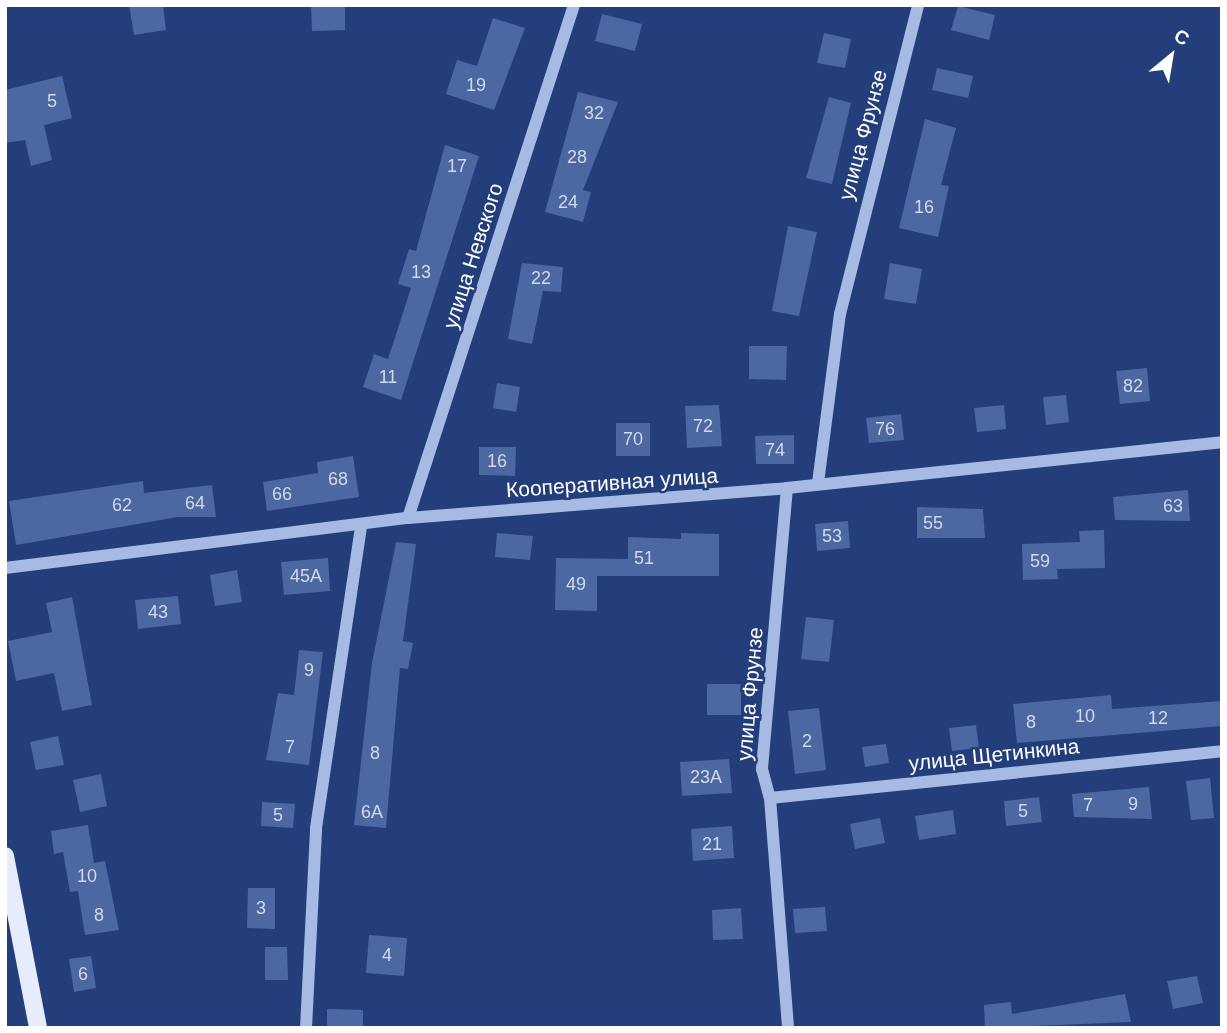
<!DOCTYPE html>
<html>
<head>
<meta charset="utf-8">
<style>
	body { margin:0 }
	#map { position:relative; width:1227px; height:1033px; overflow:hidden; background:#233e7a; font-family:Helvetica,sans-serif }
	div>[style] { position:absolute }
	.building>* { inset:0; background:#4b68a3 }
	.minor>* { height:12px; margin:-6px; padding:0 6px; transform-origin:6px; border-radius:6px; background:#a6bae4 }
	.major>* { height:18px; margin:-9px; padding:0 9px; transform-origin:9px; border-radius:9px; background:#e6ecfc }
	span { translate:-50% -50%; white-space:nowrap; text-align:center; line-height:1.15; -webkit-text-stroke:5px #233e7a; paint-order:stroke }
	.number-label { font-size:18px; color:#d2d9e8 }
	.number-label span { -webkit-text-stroke-width:0 }
	.street-label { font-size:21px; color:#fff }
	.frame { position:absolute; inset:0; border:7px solid #fff; pointer-events:none }
	.north { position:absolute; left:1136px; top:21px; width:70px; height:70px; -webkit-text-stroke:5px #233e7a; paint-order:stroke; rotate:30deg; font-size:19px; font-weight:700; line-height:28px; text-align:center; color:#fff }
	.north::after { content:''; display:block; margin:auto; width:24px; height:32px; background:#fff; clip-path:polygon(50% 0,100% 100%,50% 72%,0 100%) }
</style>
</head>
<body>
<div id="map">
	<div class="building">
		<div style="clip-path:polygon(129px 5px,163px 5px,166px 30px,134px 35px)"></div>
		<div style="clip-path:polygon(311px 5px,345px 5px,345px 30px,312px 31px)"></div>
		<div style="clip-path:polygon(958px 6px,995px 15px,989px 40px,951px 30px)"></div>
		<div style="clip-path:polygon(602px 14px,642px 24px,635px 51px,595px 41px)"></div>
		<div style="clip-path:polygon(493px 18px,525px 28px,494px 110px,446px 94px,457px 60px,477px 66px)"></div>
		<div style="clip-path:polygon(824px 33px,851px 39px,845px 68px,817px 63px)"></div>
		<div style="clip-path:polygon(937px 68px,973px 76px,968px 98px,932px 90px)"></div>
		<div style="clip-path:polygon(62px 76px,72px 118px,44px 125px,52px 160px,31px 166px,25px 140px,5px 143px,5px 90px)"></div>
		<div style="clip-path:polygon(578px 92px,618px 102px,583px 190px,591px 192px,583px 222px,545px 212px)"></div>
		<div style="clip-path:polygon(829px 97px,851px 103px,832px 184px,806px 178px)"></div>
		<div style="clip-path:polygon(925px 119px,956px 128px,941px 185px,949px 186px,938px 237px,899px 228px)"></div>
		<div style="clip-path:polygon(445px 145px,479px 156px,401px 400px,363px 387px,374px 354px,388px 359px,411px 288px,398px 284px,409px 249px,416px 251px)"></div>
		<div style="clip-path:polygon(788px 226px,817px 232px,799px 316px,772px 311px)"></div>
		<div style="clip-path:polygon(522px 263px,563px 267px,561px 292px,543px 291px,532px 344px,508px 339px)"></div>
		<div style="clip-path:polygon(890px 263px,922px 269px,916px 304px,884px 299px)"></div>
		<div style="clip-path:polygon(749px 346px,787px 346px,786px 380px,749px 379px)"></div>
		<div style="clip-path:polygon(1147px 368px,1150px 401px,1120px 404px,1116px 371px)"></div>
		<div style="clip-path:polygon(497px 383px,520px 387px,516px 412px,493px 408px)"></div>
		<div style="clip-path:polygon(1066px 395px,1069px 422px,1046px 425px,1043px 397px)"></div>
		<div style="clip-path:polygon(719px 405px,722px 446px,687px 448px,685px 406px)"></div>
		<div style="clip-path:polygon(1004px 405px,1006px 429px,977px 432px,974px 408px)"></div>
		<div style="clip-path:polygon(901px 414px,904px 440px,869px 443px,866px 418px)"></div>
		<div style="clip-path:polygon(616px 423px,650px 423px,650px 456px,616px 456px)"></div>
		<div style="clip-path:polygon(794px 435px,794px 464px,756px 464px,755px 436px)"></div>
		<div style="clip-path:polygon(479px 447px,516px 447px,515px 476px,479px 475px)"></div>
		<div style="clip-path:polygon(353px 456px,359px 497px,267px 511px,263px 482px,318px 473px,317px 462px)"></div>
		<div style="clip-path:polygon(143px 481px,144px 493px,212px 485px,216px 517px,178px 517px,16px 545px,9px 501px)"></div>
		<div style="clip-path:polygon(1188px 490px,1190px 521px,1115px 520px,1113px 497px)"></div>
		<div style="clip-path:polygon(917px 507px,983px 509px,985px 538px,917px 538px)"></div>
		<div style="clip-path:polygon(848px 521px,850px 548px,817px 551px,815px 524px)"></div>
		<div style="clip-path:polygon(1104px 530px,1105px 568px,1057px 569px,1058px 579px,1023px 580px,1022px 544px,1080px 542px,1079px 531px)"></div>
		<div style="clip-path:polygon(497px 533px,533px 536px,530px 560px,495px 557px)"></div>
		<div style="clip-path:polygon(681px 533px,719px 534px,719px 576px,597px 576px,597px 611px,555px 610px,556px 558px,628px 559px,628px 537px,681px 539px)"></div>
		<div style="clip-path:polygon(396px 542px,416px 544px,403px 641px,413px 643px,408px 669px,400px 668px,386px 828px,354px 825px,372px 663px)"></div>
		<div style="clip-path:polygon(328px 558px,330px 591px,284px 595px,281px 562px)"></div>
		<div style="clip-path:polygon(237px 570px,242px 602px,215px 606px,210px 575px)"></div>
		<div style="clip-path:polygon(178px 596px,181px 624px,138px 629px,135px 600px)"></div>
		<div style="clip-path:polygon(72px 597px,92px 705px,62px 711px,54px 673px,16px 681px,8px 641px,52px 632px,46px 603px)"></div>
		<div style="clip-path:polygon(806px 617px,834px 620px,829px 662px,801px 659px)"></div>
		<div style="clip-path:polygon(299px 650px,323px 652px,309px 765px,266px 760px,278px 693px,294px 695px)"></div>
		<div style="clip-path:polygon(707px 684px,741px 684px,741px 715px,707px 715px)"></div>
		<div style="clip-path:polygon(1111px 695px,1112px 709px,1222px 701px,1222px 726px,1017px 743px,1013px 704px)"></div>
		<div style="clip-path:polygon(819px 708px,826px 770px,795px 774px,788px 711px)"></div>
		<div style="clip-path:polygon(976px 725px,979px 748px,952px 751px,949px 728px)"></div>
		<div style="clip-path:polygon(58px 736px,64px 765px,36px 770px,30px 742px)"></div>
		<div style="clip-path:polygon(886px 744px,889px 763px,865px 767px,862px 747px)"></div>
		<div style="clip-path:polygon(729px 759px,732px 793px,682px 796px,680px 762px)"></div>
		<div style="clip-path:polygon(101px 774px,107px 806px,80px 812px,73px 780px)"></div>
		<div style="clip-path:polygon(1210px 778px,1214px 818px,1191px 820px,1186px 781px)"></div>
		<div style="clip-path:polygon(1149px 787px,1152px 819px,1074px 817px,1072px 794px)"></div>
		<div style="clip-path:polygon(1039px 797px,1042px 822px,1006px 826px,1004px 801px)"></div>
		<div style="clip-path:polygon(262px 802px,295px 804px,293px 828px,261px 826px)"></div>
		<div style="clip-path:polygon(953px 810px,956px 834px,919px 840px,915px 816px)"></div>
		<div style="clip-path:polygon(880px 818px,885px 843px,855px 849px,850px 824px)"></div>
		<div style="clip-path:polygon(88px 825px,94px 863px,105px 861px,119px 930px,85px 935px,78px 891px,70px 892px,63px 852px,54px 854px,51px 831px)"></div>
		<div style="clip-path:polygon(732px 826px,734px 858px,693px 861px,691px 829px)"></div>
		<div style="clip-path:polygon(248px 888px,275px 888px,275px 929px,247px 928px)"></div>
		<div style="clip-path:polygon(825px 907px,827px 931px,795px 933px,793px 909px)"></div>
		<div style="clip-path:polygon(741px 908px,743px 939px,713px 940px,712px 910px)"></div>
		<div style="clip-path:polygon(369px 935px,407px 938px,404px 976px,366px 973px)"></div>
		<div style="clip-path:polygon(265px 947px,287px 947px,288px 980px,265px 980px)"></div>
		<div style="clip-path:polygon(91px 956px,96px 988px,74px 992px,69px 959px)"></div>
		<div style="clip-path:polygon(1197px 976px,1203px 1003px,1173px 1009px,1167px 981px)"></div>
		<div style="clip-path:polygon(1125px 994px,1131px 1022px,985px 1028px,984px 1005px,1011px 1002px,1012px 1014px)"></div>
		<div style="clip-path:polygon(327px 1009px,363px 1010px,363px 1028px,327px 1028px)"></div>
	</div>
	<div class="minor">
		<div style="left:818px;top:483px;width:170px;rotate:-82.6deg"></div>
		<div style="left:840px;top:314px;width:319px;rotate:-75.8deg"></div>
		<div style="left:787px;top:488px;width:282px;rotate:95.1deg"></div>
		<div style="left:762px;top:769px;width:30px;rotate:75deg"></div>
		<div style="left:770px;top:798px;width:231px;rotate:85.5deg"></div>
		<div style="left:408px;top:518px;width:539px;rotate:-72.07deg"></div>
		<div style="left:5px;top:568px;width:406px;rotate:-7.1deg"></div>
		<div style="left:408px;top:518px;width:380px;rotate:-4.5deg"></div>
		<div style="left:787px;top:488px;width:437px;rotate:-6deg"></div>
		<div style="left:770px;top:798px;width:454px;rotate:-5.9deg"></div>
		<div style="left:306px;top:1028px;width:200px;rotate:-87.1deg"></div>
		<div style="left:316px;top:828px;width:303px;rotate:-81.5deg"></div>
	</div>
	<div class="major">
		<div style="left:5px;top:856px;width:175px;rotate:79.1deg"></div>
	</div>
	<div class="number-label">
		<span style="left:476px;top:85px">19</span>
		<span style="left:52px;top:101px">5</span>
		<span style="left:594px;top:113px">32</span>
		<span style="left:577px;top:157px">28</span>
		<span style="left:457px;top:166px">17</span>
		<span style="left:568px;top:202px">24</span>
		<span style="left:924px;top:207px">16</span>
		<span style="left:421px;top:272px">13</span>
		<span style="left:541px;top:278px">22</span>
		<span style="left:388px;top:377px">11</span>
		<span style="left:1133px;top:386px">82</span>
		<span style="left:703px;top:426px">72</span>
		<span style="left:885px;top:429px">76</span>
		<span style="left:633px;top:439px">70</span>
		<span style="left:775px;top:450px">74</span>
		<span style="left:497px;top:461px">16</span>
		<span style="left:338px;top:479px">68</span>
		<span style="left:282px;top:494px">66</span>
		<span style="left:195px;top:503px">64</span>
		<span style="left:122px;top:505px">62</span>
		<span style="left:1173px;top:506px">63</span>
		<span style="left:933px;top:523px">55</span>
		<span style="left:832px;top:536px">53</span>
		<span style="left:644px;top:558px">51</span>
		<span style="left:1040px;top:561px">59</span>
		<span style="left:306px;top:576px">45А</span>
		<span style="left:576px;top:584px">49</span>
		<span style="left:158px;top:612px">43</span>
		<span style="left:309px;top:670px">9</span>
		<span style="left:1085px;top:716px">10</span>
		<span style="left:1158px;top:718px">12</span>
		<span style="left:1031px;top:722px">8</span>
		<span style="left:807px;top:741px">2</span>
		<span style="left:290px;top:747px">7</span>
		<span style="left:375px;top:753px">8</span>
		<span style="left:706px;top:777px">23А</span>
		<span style="left:1133px;top:804px">9</span>
		<span style="left:1088px;top:805px">7</span>
		<span style="left:1023px;top:811px">5</span>
		<span style="left:372px;top:812px">6А</span>
		<span style="left:278px;top:815px">5</span>
		<span style="left:712px;top:844px">21</span>
		<span style="left:87px;top:876px">10</span>
		<span style="left:261px;top:908px">3</span>
		<span style="left:99px;top:915px">8</span>
		<span style="left:387px;top:955px">4</span>
		<span style="left:83px;top:974px">6</span>
	</div>
	<div class="street-label">
		<span style="left:863px;top:135px;rotate:-75deg">улица Фрунзе</span>
		<span style="left:473px;top:256px;rotate:-72deg">улица Невского</span>
		<span style="left:612px;top:483px;rotate:-4deg">Кооперативная улица</span>
		<span style="left:750px;top:694px;rotate:-85deg">улица Фрунзе</span>
		<span style="left:994px;top:755px;rotate:-6deg">улица Щетинкина</span>
	</div>
	<div class="frame"></div>
	<div class="north">С</div>
</div>
</body>
</html>
